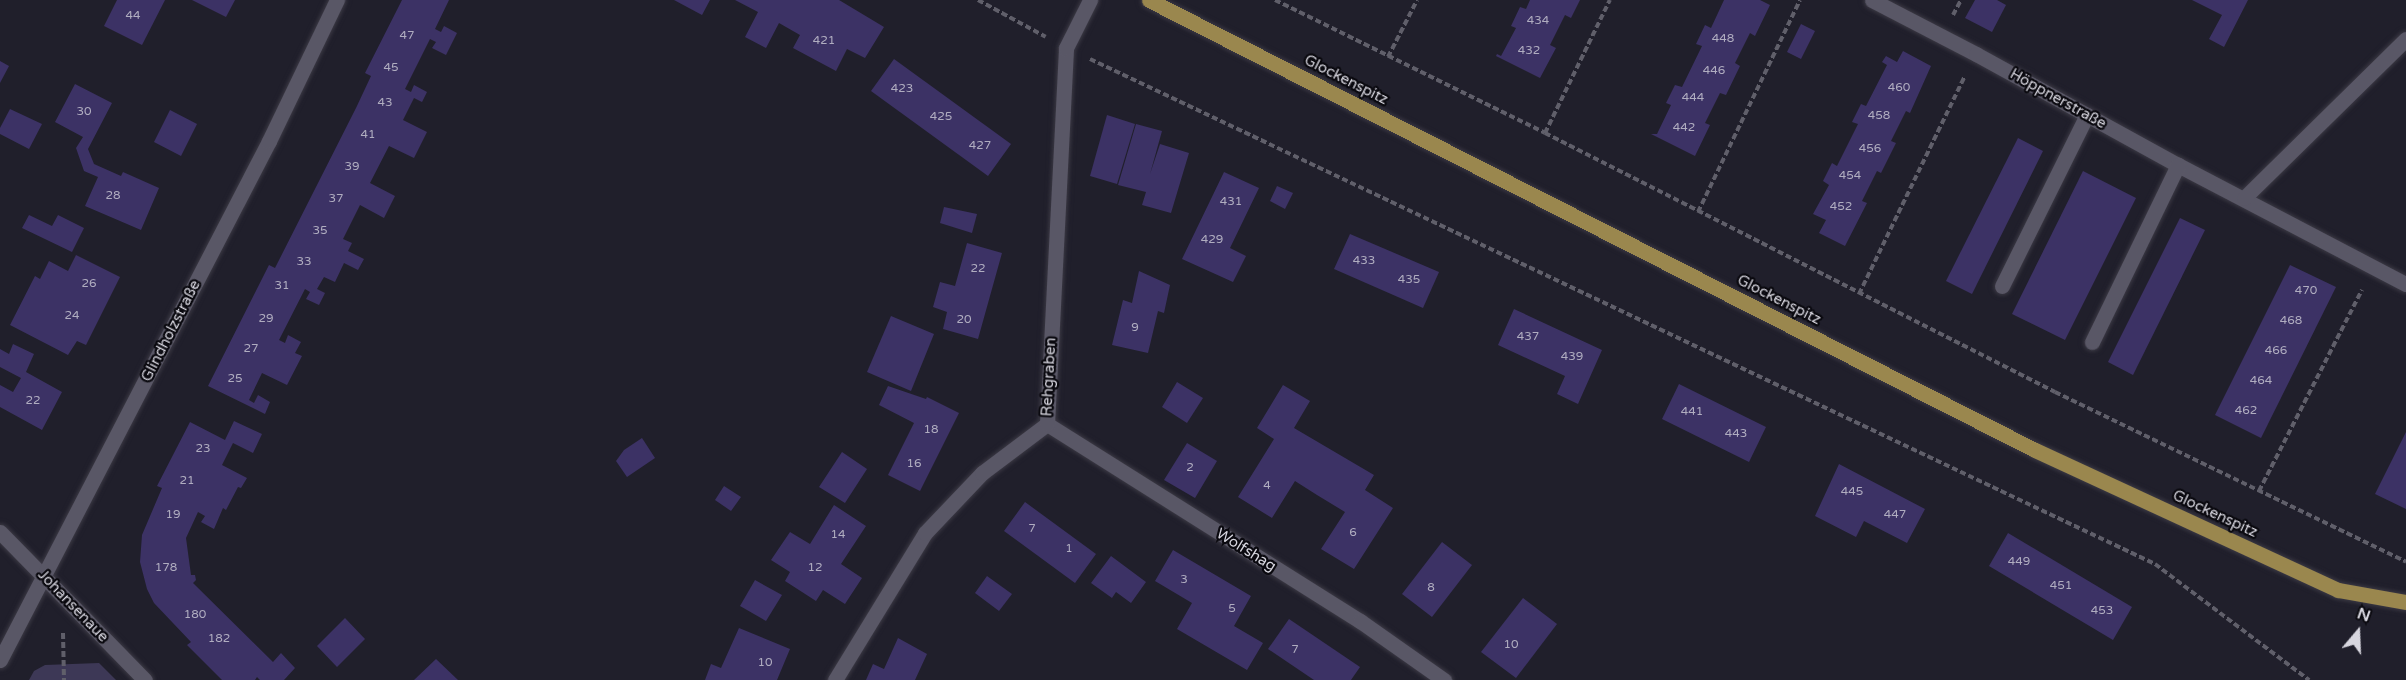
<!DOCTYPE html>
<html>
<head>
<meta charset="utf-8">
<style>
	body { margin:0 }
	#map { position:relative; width:2406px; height:680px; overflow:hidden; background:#201f2b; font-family:"Varela Round",sans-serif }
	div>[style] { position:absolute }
	.green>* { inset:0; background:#3d3856 }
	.building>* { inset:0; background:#3c3265 }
	.path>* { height:4px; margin-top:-2px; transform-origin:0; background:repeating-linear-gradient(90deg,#605f6a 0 6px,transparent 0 9px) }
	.roads { filter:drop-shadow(0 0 2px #3b3944) drop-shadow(0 0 2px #3b3944) }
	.minor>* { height:15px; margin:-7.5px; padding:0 7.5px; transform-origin:7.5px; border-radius:7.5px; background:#595766 }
	.major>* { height:15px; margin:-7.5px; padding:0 7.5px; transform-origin:7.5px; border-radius:7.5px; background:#9a874e }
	span { translate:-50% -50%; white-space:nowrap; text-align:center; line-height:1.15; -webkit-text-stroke:4.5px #0a090f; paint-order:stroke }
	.number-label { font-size:12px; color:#b0adc0 }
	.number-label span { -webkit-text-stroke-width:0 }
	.street-label { font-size:15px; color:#d7d6df }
	.north { position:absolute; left:2328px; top:602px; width:60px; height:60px; -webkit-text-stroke:4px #0a090f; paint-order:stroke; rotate:19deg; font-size:16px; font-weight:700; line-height:24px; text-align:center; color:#d7d6df }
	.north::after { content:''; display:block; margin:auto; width:21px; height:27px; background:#d7d6df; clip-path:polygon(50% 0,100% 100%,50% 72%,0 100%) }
</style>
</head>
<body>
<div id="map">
	<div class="green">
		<div style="clip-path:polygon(99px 663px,116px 680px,29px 680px,34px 671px,45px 665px)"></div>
	</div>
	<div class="building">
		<div style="clip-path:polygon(117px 0,165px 0,142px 45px,104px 26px)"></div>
		<div style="clip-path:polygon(192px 0,235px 0,226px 17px)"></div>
		<div style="clip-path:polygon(402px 0,449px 0,435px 29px,441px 32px,444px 26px,457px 33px,446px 55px,432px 48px,436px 42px,430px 39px,405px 89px,411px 92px,414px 85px,427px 92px,422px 102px,414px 98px,403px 120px,427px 132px,414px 158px,389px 146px,370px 183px,395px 196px,384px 218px,360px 205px,343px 239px,352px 243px,348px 251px,364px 259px,358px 270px,344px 263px,335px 282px,324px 277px,317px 289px,325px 293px,319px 305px,306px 299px,310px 292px,305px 289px,279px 340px,285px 343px,288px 335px,301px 342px,295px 353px,302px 356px,287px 385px,262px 373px,249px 400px,254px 403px,258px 395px,270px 402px,265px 414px,208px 386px,269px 265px,275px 268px,356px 108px,371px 76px,365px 73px)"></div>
		<div style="clip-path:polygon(674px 0,710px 0,702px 15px)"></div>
		<div style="clip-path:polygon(735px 0,839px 0,884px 27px,865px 58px,847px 49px,836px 71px,793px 48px,800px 35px,779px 23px,766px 48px,745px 37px,758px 12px)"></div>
		<div style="clip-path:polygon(1530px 0,1580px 0,1571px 18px,1565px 15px,1550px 45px,1556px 48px,1540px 78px,1496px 56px,1497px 54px,1501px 56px,1516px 28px,1511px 26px,1520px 7px,1526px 9px)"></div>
		<div style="clip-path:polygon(1724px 0,1760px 0,1770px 5px,1755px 36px,1750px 33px,1735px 63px,1740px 66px,1726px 95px,1720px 93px,1705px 123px,1710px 125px,1695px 156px,1651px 134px,1657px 134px,1671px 105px,1666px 103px,1675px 85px,1682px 87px,1702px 46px,1696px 44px,1705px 25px,1711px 28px)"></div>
		<div style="clip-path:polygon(1975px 0,1997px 0,2006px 5px,1992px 32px,1965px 18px)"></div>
		<div style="clip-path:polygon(2192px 0,2248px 0,2224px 47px,2209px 39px,2222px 15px)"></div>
		<div style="clip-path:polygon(1801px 24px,1815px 31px,1801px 59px,1787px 52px)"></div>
		<div style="clip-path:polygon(1903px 51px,1931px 66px,1910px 113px,1906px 111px,1891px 141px,1896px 143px,1881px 173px,1877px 171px,1862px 201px,1867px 203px,1845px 246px,1819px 233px,1826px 220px,1813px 214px,1829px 185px,1823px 181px,1832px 163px,1837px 166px,1858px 124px,1852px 122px,1861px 104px,1866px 106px,1887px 65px,1882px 62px,1886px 56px,1897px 62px)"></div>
		<div style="clip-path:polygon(894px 59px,1011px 144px,988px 176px,871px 91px)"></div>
		<div style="clip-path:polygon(0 61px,9px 66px,0 83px)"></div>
		<div style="clip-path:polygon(75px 84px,112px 103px,88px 149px,94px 164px,121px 176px,123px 172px,159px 188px,141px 230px,85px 206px,98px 177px,84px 171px,76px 148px,83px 137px,55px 122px)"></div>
		<div style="clip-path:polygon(10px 109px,42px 124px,29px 149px,0 134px,0 128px)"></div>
		<div style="clip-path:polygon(170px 110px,197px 124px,181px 156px,154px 142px)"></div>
		<div style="clip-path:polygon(1107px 115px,1135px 124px,1117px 184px,1090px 176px)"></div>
		<div style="clip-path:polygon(1136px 124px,1162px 131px,1150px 174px,1160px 144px,1189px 153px,1171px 213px,1142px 205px,1146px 192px,1118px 185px)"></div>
		<div style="clip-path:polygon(2018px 138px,2043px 151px,1972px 294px,1946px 281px)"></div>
		<div style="clip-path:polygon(2083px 171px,2136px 198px,2065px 340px,2012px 314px)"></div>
		<div style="clip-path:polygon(1224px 172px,1259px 188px,1230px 248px,1246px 256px,1233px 282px,1182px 259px)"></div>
		<div style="clip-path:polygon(1277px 186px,1293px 193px,1285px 209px,1270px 201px)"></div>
		<div style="clip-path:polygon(944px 207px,977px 214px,972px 233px,940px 223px)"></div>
		<div style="clip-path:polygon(29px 215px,52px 226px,58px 215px,84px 228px,72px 252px,22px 228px)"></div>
		<div style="clip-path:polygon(2180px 218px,2205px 230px,2133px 375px,2108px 362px)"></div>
		<div style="clip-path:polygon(1350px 234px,1439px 272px,1423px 308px,1334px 269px)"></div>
		<div style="clip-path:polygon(967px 243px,1002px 253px,978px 339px,943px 329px,947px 312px,933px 307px,940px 282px,955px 286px)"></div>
		<div style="clip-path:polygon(76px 255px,120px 277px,86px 345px,77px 341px,68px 355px,10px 325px,35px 276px,40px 279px,49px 261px,68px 271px)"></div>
		<div style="clip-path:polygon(2290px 265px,2336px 287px,2261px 438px,2215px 415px)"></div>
		<div style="clip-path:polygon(1139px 271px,1170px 285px,1164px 313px,1158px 311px,1148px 353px,1112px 345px,1123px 300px,1132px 303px)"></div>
		<div style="clip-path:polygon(1514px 309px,1602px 350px,1578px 404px,1557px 394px,1565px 376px,1498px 345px)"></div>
		<div style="clip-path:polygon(891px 316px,934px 334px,911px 391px,867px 372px)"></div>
		<div style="clip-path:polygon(13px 344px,34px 354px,26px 372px,62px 392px,42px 430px,0 407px,0 385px,13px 392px,21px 378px,0 367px,0 349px,9px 354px)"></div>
		<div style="clip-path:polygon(1177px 382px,1203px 398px,1187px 423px,1162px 407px)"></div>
		<div style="clip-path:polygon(1679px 384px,1766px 427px,1749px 462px,1662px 419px)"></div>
		<div style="clip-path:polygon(1283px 385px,1310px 401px,1294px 428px,1374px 475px,1365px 490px,1393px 508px,1354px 569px,1321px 549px,1345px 512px,1317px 495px,1295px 481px,1272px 518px,1238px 497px,1274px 439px,1257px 428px)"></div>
		<div style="clip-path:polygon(888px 386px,926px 399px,927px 397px,959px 413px,920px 491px,888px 475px,914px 423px,879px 405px)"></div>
		<div style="clip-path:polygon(234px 421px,262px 434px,253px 453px,233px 443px,222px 465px,247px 478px,241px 488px,238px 487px,226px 510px,223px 508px,214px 529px,201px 522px,205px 516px,198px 512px,186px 538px,191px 575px,195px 575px,196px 580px,193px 583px,273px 662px,281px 653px,295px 668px,284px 680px,260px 680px,257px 677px,255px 680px,222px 680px,187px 645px,191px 642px,154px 603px,147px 589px,140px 562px,142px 535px,162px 488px,157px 486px,190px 422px,225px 440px)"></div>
		<div style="clip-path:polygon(2406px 432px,2406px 509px,2375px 494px)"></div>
		<div style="clip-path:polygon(642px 438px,655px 458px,627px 477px,616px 461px,624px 450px)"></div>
		<div style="clip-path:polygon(1187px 443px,1217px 461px,1195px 498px,1164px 480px)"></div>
		<div style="clip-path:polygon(842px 452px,867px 469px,845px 503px,819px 487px)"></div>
		<div style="clip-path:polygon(1839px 464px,1925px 509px,1907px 543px,1864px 521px,1856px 537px,1815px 516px)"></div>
		<div style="clip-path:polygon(724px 486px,741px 497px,731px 511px,715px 500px)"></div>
		<div style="clip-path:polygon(1025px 502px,1096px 554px,1075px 583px,1004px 531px)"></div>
		<div style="clip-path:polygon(834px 505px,866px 526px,841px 564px,862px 578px,845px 604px,823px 590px,816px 601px,785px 581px,790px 572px,771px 560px,790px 532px,810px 544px)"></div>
		<div style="clip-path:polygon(2008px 533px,2132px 607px,2113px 640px,1989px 566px)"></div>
		<div style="clip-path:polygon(1442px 542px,1472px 565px,1432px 617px,1402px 594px)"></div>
		<div style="clip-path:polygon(1173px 550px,1251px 596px,1234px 626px,1263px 643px,1247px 670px,1177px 629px,1192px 603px,1155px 581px)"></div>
		<div style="clip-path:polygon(1111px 556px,1146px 582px,1131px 603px,1116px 592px,1112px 598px,1091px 583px)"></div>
		<div style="clip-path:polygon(987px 576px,1012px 594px,999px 611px,975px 593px)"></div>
		<div style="clip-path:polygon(755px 580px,782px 595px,766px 621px,740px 606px)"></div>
		<div style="clip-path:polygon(1523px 598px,1557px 624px,1516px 678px,1481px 652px)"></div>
		<div style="clip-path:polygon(345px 618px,365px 639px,337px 667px,317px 646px)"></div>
		<div style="clip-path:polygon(1289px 619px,1360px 667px,1351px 680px,1314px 680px,1268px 649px)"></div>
		<div style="clip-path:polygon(739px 628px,790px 649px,777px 680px,705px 680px,711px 664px,721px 668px)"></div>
		<div style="clip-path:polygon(898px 638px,927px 654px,915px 680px,866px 680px,873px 664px,884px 669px)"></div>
		<div style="clip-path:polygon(436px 659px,458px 680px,414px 680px)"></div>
	</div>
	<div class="path">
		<div style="left:978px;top:0;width:77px;rotate:28.6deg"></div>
		<div style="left:1275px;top:0;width:301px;rotate:26.2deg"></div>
		<div style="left:1545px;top:133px;width:572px;rotate:26.92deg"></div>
		<div style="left:2055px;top:392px;width:390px;rotate:25.8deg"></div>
		<div style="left:1953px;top:15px;width:17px;rotate:-62deg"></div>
		<div style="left:1388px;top:57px;width:64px;rotate:-63deg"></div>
		<div style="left:1090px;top:59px;width:1179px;rotate:25.37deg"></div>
		<div style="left:2155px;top:564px;width:193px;rotate:37deg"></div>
		<div style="left:1545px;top:133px;width:148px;rotate:-64deg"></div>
		<div style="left:1698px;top:212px;width:235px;rotate:-64.3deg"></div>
		<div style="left:1859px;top:294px;width:242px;rotate:-64.1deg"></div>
		<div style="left:2259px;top:491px;width:226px;rotate:-62.9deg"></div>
		<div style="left:63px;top:633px;width:47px;rotate:88.8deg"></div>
	</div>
	<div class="roads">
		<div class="minor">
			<div style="left:1872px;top:0;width:117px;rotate:27.4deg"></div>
			<div style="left:1976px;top:54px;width:230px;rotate:28.8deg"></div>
			<div style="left:2178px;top:165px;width:257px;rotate:27.6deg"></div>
			<div style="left:2244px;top:198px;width:227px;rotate:-44.5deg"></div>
			<div style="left:2002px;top:286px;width:191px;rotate:-63.6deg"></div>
			<div style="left:2092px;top:342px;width:197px;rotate:-64.1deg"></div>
			<div style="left:1047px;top:424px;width:370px;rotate:32.2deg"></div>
			<div style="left:1360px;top:621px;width:103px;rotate:35.1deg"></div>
			<div style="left:0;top:532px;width:207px;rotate:45.6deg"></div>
			<div style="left:0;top:660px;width:585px;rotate:-62.6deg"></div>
			<div style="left:269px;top:141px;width:157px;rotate:-64.3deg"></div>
			<div style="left:835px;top:680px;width:172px;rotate:-58.5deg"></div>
			<div style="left:925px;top:533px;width:83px;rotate:-46.5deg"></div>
			<div style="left:982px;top:473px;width:81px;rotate:-37deg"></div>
			<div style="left:1047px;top:424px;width:376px;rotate:-87.1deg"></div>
			<div style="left:1066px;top:48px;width:54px;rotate:-63.4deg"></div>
		</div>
		<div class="major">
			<div style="left:1149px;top:0;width:994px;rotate:26.93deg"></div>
			<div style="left:2035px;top:450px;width:334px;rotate:24.8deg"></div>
			<div style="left:2338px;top:590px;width:69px;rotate:10deg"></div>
		</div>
	</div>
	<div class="number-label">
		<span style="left:133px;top:16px">44</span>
		<span style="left:1538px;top:21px">434</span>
		<span style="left:407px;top:36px">47</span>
		<span style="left:1723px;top:39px">448</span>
		<span style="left:824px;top:41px">421</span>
		<span style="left:1529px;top:51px">432</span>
		<span style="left:391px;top:68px">45</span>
		<span style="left:1714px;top:71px">446</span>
		<span style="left:1899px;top:88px">460</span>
		<span style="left:902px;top:89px">423</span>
		<span style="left:1693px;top:98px">444</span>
		<span style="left:385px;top:103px">43</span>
		<span style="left:84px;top:112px">30</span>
		<span style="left:1879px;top:116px">458</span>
		<span style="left:941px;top:117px">425</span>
		<span style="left:1684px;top:128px">442</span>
		<span style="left:368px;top:135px">41</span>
		<span style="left:980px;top:146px">427</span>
		<span style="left:1870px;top:149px">456</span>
		<span style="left:352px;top:167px">39</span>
		<span style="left:1850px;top:176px">454</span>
		<span style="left:113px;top:196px">28</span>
		<span style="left:336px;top:199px">37</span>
		<span style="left:1231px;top:202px">431</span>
		<span style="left:1841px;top:207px">452</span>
		<span style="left:320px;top:231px">35</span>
		<span style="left:1212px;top:240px">429</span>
		<span style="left:1364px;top:261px">433</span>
		<span style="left:304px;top:262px">33</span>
		<span style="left:978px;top:269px">22</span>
		<span style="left:1409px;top:280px">435</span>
		<span style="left:89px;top:284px">26</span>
		<span style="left:282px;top:286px">31</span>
		<span style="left:2306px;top:291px">470</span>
		<span style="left:72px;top:316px">24</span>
		<span style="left:266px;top:319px">29</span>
		<span style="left:964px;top:320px">20</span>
		<span style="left:2291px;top:321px">468</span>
		<span style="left:1135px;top:328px">9</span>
		<span style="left:1528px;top:337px">437</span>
		<span style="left:251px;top:349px">27</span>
		<span style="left:2276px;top:351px">466</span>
		<span style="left:1572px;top:357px">439</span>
		<span style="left:235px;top:379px">25</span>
		<span style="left:2261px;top:381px">464</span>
		<span style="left:33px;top:401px">22</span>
		<span style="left:2246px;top:411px">462</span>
		<span style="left:1692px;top:412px">441</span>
		<span style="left:931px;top:430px">18</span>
		<span style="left:1736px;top:434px">443</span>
		<span style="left:203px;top:449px">23</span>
		<span style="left:914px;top:464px">16</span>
		<span style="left:1190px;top:468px">2</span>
		<span style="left:187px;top:481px">21</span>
		<span style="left:1267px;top:486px">4</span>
		<span style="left:1852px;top:492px">445</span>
		<span style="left:173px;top:515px">19</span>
		<span style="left:1895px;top:515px">447</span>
		<span style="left:1032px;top:529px">7</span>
		<span style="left:1353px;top:533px">6</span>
		<span style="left:838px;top:535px">14</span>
		<span style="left:1069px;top:549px">1</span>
		<span style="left:2019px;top:562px">449</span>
		<span style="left:166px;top:568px">178</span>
		<span style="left:815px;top:568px">12</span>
		<span style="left:1184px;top:580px">3</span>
		<span style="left:2061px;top:586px">451</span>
		<span style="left:1431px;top:588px">8</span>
		<span style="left:1232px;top:609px">5</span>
		<span style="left:2102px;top:611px">453</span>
		<span style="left:195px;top:615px">180</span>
		<span style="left:219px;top:639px">182</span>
		<span style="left:1511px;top:645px">10</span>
		<span style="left:1295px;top:650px">7</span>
		<span style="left:765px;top:663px">10</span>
	</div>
	<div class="street-label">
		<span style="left:1346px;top:80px;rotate:27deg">Glockenspitz</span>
		<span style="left:2058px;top:99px;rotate:29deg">Höppnerstraße</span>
		<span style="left:1779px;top:300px;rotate:27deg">Glockenspitz</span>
		<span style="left:171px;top:331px;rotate:-63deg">Glindholzstraße</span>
		<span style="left:1049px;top:377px;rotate:-87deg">Rehgraben</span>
		<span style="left:2215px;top:514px;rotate:25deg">Glockenspitz</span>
		<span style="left:1246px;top:550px;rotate:32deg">Wolfshag</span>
		<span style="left:73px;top:606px;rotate:46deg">Johansenaue</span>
	</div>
	<div class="north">N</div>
</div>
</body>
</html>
